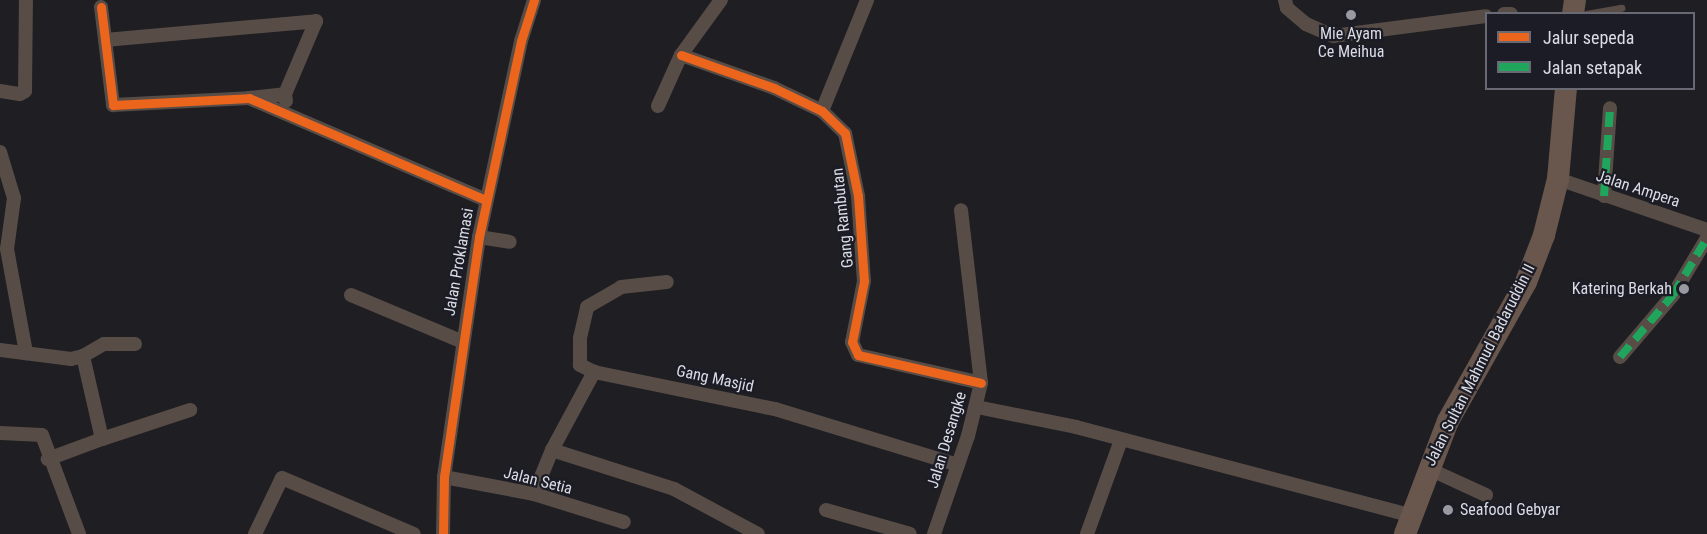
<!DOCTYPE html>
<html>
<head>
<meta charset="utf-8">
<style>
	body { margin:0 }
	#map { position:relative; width:1707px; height:534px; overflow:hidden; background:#1e1e23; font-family:"Roboto Condensed",sans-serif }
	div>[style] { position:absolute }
	.service>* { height:7px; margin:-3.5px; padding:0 3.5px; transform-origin:3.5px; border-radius:3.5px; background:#584c46 }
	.minor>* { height:14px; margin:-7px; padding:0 7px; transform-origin:7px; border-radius:7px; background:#584c46 }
	.trunk>* { height:22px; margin:-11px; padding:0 11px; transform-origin:11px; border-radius:11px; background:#69564c }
	.quiet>* { height:8px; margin-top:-4px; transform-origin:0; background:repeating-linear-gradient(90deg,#20a55d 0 15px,transparent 0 23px) }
	.cycleway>* { height:9px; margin:-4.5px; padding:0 4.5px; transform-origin:4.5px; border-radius:4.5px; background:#eb651d }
	.dots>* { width:16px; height:16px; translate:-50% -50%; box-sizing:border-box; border:3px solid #1b1c26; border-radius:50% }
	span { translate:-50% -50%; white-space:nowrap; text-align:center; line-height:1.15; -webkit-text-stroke:4.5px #1b1c26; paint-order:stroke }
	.poi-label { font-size:16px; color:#dbdce3 }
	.right { translate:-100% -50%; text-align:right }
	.left { translate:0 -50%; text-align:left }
	.street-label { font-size:16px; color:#dbdce3 }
	.legend { position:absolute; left:1485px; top:12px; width:210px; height:78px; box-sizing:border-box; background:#1b1c26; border:2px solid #686972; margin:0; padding:8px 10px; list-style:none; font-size:18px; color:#dbdce3 }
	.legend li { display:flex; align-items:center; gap:12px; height:30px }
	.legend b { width:30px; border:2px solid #686972 }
</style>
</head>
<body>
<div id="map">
	<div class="service">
		<div style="left:1586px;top:14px;width:36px;rotate:-10deg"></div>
	</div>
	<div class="minor">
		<div style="left:1285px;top:0;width:8px;rotate:76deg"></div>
		<div style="left:1287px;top:8px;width:25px;rotate:40deg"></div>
		<div style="left:1306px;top:24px;width:30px;rotate:24deg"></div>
		<div style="left:1333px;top:36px;width:154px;rotate:-7.4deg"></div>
		<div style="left:101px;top:7px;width:99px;rotate:83deg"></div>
		<div style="left:113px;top:105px;width:136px;rotate:-2.9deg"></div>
		<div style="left:249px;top:98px;width:258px;rotate:23.3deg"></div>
		<div style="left:1504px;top:14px;width:7px"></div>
		<div style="left:105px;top:40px;width:212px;rotate:-5.1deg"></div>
		<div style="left:316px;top:21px;width:79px;rotate:113deg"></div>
		<div style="left:681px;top:55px;width:99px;rotate:19.5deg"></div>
		<div style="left:774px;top:88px;width:53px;rotate:25.6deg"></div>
		<div style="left:822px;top:111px;width:32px;rotate:44deg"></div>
		<div style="left:845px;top:133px;width:64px;rotate:78.3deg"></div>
		<div style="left:858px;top:196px;width:85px;rotate:86deg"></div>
		<div style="left:864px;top:281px;width:62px;rotate:101.1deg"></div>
		<div style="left:852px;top:342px;width:14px;rotate:65deg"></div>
		<div style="left:858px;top:355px;width:126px;rotate:12.8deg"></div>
		<div style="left:0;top:91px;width:20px;rotate:9deg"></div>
		<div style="left:20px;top:94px;width:6px;rotate:-31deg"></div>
		<div style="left:25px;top:91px;width:91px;rotate:-89.4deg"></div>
		<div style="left:249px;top:98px;width:36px;rotate:-6deg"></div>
		<div style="left:285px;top:94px;width:7px;rotate:82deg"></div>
		<div style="left:658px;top:106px;width:56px;rotate:-65.7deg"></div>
		<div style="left:681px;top:55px;width:68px;rotate:-54deg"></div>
		<div style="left:822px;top:111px;width:120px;rotate:-67.9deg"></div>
		<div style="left:0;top:152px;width:48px;rotate:73.1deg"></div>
		<div style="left:14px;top:198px;width:51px;rotate:97.8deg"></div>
		<div style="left:7px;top:249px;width:106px;rotate:79.6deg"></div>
		<div style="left:1558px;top:179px;width:157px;rotate:18.9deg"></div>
		<div style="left:1604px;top:196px;width:88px;rotate:-86.1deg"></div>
		<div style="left:479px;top:237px;width:31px;rotate:9deg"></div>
		<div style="left:351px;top:295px;width:119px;rotate:22.7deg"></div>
		<div style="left:0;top:350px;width:72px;rotate:7.2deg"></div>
		<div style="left:71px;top:359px;width:12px;rotate:-14deg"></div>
		<div style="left:83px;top:356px;width:85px;rotate:77.1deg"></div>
		<div style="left:102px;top:439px;width:58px;rotate:159.7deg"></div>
		<div style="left:83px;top:356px;width:24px;rotate:-30deg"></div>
		<div style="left:104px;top:344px;width:31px"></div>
		<div style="left:1620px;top:357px;width:82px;rotate:-49.5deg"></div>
		<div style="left:1673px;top:295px;width:66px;rotate:-59.2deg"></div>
		<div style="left:594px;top:372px;width:16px;rotate:-153deg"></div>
		<div style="left:580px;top:365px;width:27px;rotate:-90deg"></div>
		<div style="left:580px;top:338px;width:32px;rotate:-77deg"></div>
		<div style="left:587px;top:307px;width:39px;rotate:-30deg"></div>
		<div style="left:621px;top:287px;width:46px;rotate:-6.2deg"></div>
		<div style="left:977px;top:407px;width:101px;rotate:11.4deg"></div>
		<div style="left:1076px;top:427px;width:344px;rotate:14.8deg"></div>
		<div style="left:0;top:433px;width:42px;rotate:2.7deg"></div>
		<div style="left:42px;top:435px;width:106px;rotate:69.5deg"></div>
		<div style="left:102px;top:439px;width:93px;rotate:-18.2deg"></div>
		<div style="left:552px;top:450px;width:128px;rotate:17.7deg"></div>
		<div style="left:674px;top:489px;width:95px;rotate:28.2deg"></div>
		<div style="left:1427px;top:468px;width:65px;rotate:24.6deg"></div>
		<div style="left:444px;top:477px;width:92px;rotate:10.7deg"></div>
		<div style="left:534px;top:494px;width:94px;rotate:17.3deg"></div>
		<div style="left:534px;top:494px;width:48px;rotate:-67.8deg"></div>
		<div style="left:552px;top:450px;width:89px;rotate:-61.7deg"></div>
		<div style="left:594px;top:372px;width:185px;rotate:11.6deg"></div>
		<div style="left:775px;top:409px;width:191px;rotate:17deg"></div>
		<div style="left:826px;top:510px;width:87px;rotate:15.9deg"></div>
		<div style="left:255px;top:534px;width:62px;rotate:-64.3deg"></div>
		<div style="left:282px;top:478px;width:143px;rotate:23deg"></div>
		<div style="left:443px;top:534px;width:57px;rotate:-89deg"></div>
		<div style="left:444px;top:477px;width:243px;rotate:-81.7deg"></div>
		<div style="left:479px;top:237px;width:200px;rotate:-77.9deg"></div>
		<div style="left:521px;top:41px;width:43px;rotate:-72.4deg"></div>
		<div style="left:934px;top:534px;width:104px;rotate:-70.9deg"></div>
		<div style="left:968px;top:436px;width:55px;rotate:-76.2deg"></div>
		<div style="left:981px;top:383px;width:174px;rotate:-96.6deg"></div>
		<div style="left:1087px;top:534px;width:100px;rotate:-70.1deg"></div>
	</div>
	<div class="trunk">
		<div style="left:1573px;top:14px;width:14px;rotate:-82deg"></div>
		<div style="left:1405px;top:534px;width:121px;rotate:-69.2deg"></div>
		<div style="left:1448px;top:421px;width:159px;rotate:-60.7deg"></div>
		<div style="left:1526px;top:282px;width:50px;rotate:-69deg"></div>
		<div style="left:1544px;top:235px;width:58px;rotate:-76deg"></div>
		<div style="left:1558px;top:179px;width:91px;rotate:-85deg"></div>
	</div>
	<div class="quiet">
		<div style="left:1604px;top:196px;width:88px;rotate:-86.1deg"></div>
		<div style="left:1620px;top:357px;width:82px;rotate:-49.5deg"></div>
		<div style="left:1673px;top:295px;width:66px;rotate:-59.2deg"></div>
	</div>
	<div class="cycleway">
		<div style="left:101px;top:7px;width:99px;rotate:83deg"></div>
		<div style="left:113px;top:105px;width:136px;rotate:-2.9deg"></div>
		<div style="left:249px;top:98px;width:258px;rotate:23.3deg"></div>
		<div style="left:681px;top:55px;width:99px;rotate:19.5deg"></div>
		<div style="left:774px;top:88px;width:53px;rotate:25.6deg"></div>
		<div style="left:822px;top:111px;width:32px;rotate:44deg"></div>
		<div style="left:845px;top:133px;width:64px;rotate:78.3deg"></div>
		<div style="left:858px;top:196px;width:85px;rotate:86deg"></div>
		<div style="left:864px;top:281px;width:62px;rotate:101.1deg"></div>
		<div style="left:852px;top:342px;width:14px;rotate:65deg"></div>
		<div style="left:858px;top:355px;width:126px;rotate:12.8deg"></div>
		<div style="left:443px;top:534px;width:57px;rotate:-89deg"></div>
		<div style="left:444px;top:477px;width:243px;rotate:-81.7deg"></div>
		<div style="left:479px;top:237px;width:200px;rotate:-77.9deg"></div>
		<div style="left:521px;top:41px;width:43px;rotate:-72.4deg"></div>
	</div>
	<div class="dots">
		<div style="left:1351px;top:15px;background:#999aa0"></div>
		<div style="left:1684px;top:289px;background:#999aa0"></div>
		<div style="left:1448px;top:510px;background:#999aa0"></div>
	</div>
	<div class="poi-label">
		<span style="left:1351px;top:43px">Mie Ayam<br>Ce Meihua</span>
		<span class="right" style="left:1672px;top:289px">Katering Berkah</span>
		<span class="left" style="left:1460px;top:510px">Seafood Gebyar</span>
	</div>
	<div class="street-label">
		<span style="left:1638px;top:189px;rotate:18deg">Jalan Ampera</span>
		<span style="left:843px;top:218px;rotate:-96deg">Gang Rambutan</span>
		<span style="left:459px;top:262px;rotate:-80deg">Jalan Proklamasi</span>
		<span style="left:1480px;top:365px;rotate:-63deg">Jalan Sultan Mahmud Badaruddin II</span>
		<span style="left:715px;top:379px;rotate:12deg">Gang Masjid</span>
		<span style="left:947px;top:440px;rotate:-73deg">Jalan Desangke</span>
		<span style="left:538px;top:481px;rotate:14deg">Jalan Setia</span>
	</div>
	<ul class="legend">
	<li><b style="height:8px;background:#eb651d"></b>Jalur sepeda</li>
	<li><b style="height:8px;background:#20a55d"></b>Jalan setapak</li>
	</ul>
</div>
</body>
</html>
